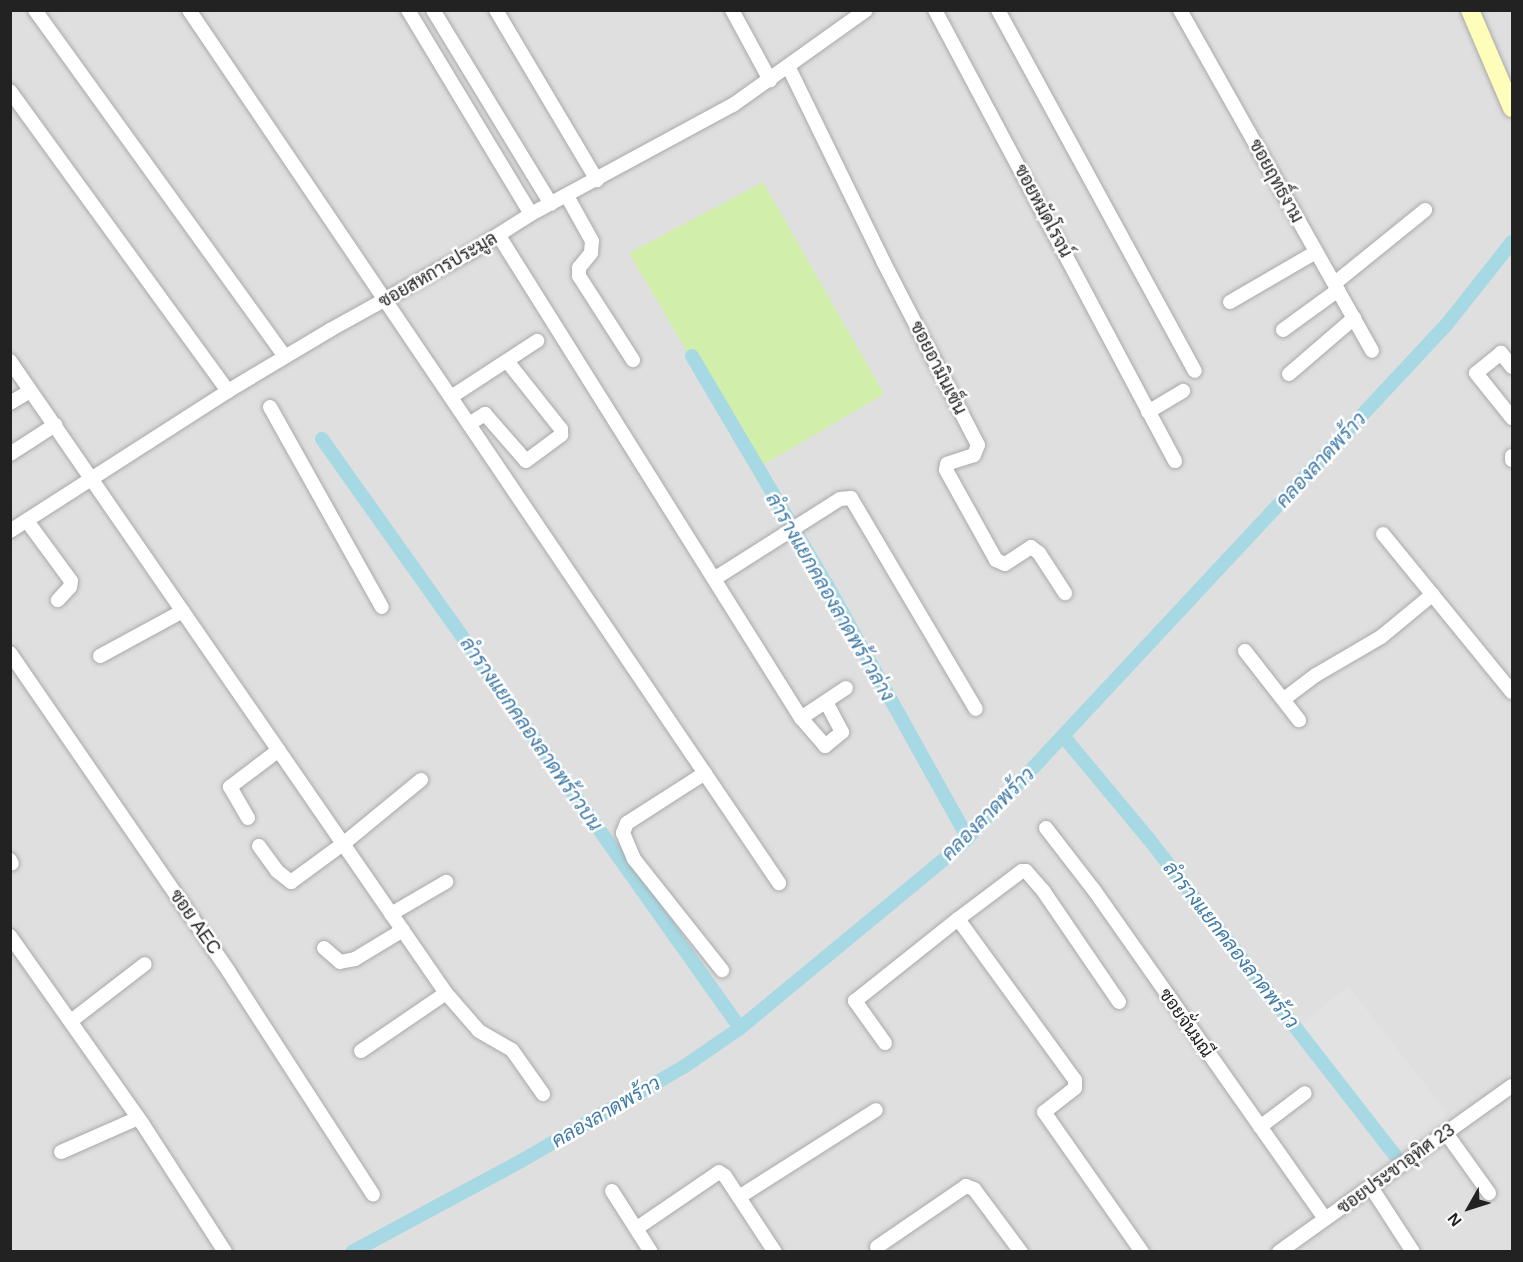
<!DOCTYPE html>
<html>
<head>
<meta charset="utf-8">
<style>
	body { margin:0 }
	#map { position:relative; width:1523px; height:1262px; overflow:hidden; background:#f2eee8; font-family:Arial,Sarabun,sans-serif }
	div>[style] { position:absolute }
	.residential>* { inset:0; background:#e0dfdf }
	.grass>* { inset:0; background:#d1efab }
	.parking>* { inset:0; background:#e2e2e2 }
	.canal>* { height:14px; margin:-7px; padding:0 7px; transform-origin:7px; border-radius:7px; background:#a6d9e3 }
	.roads { filter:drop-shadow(0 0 2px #a9a9a9) drop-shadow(0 0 2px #a9a9a9) }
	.street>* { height:14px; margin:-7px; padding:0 7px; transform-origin:7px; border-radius:7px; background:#fff }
	.secondary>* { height:18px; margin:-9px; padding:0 9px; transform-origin:9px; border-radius:9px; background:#fefdba }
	span { translate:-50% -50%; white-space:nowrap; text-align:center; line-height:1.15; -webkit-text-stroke:5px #fff; paint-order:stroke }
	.street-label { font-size:18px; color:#222 }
	.water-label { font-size:20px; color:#407ba9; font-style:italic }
	.frame { position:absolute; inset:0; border:12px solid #222; pointer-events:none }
	.north { position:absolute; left:1439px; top:1178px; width:60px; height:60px; -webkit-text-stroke:4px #fff; paint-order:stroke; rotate:231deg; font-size:16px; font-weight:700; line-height:24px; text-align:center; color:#222 }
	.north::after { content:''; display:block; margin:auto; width:21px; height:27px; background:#222; clip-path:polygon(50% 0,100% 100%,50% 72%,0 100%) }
</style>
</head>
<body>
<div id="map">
	<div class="residential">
		<div style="clip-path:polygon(11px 11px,1512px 11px,1512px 1251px,11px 1251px)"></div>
	</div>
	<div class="grass">
		<div style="clip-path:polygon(763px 182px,884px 394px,763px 465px,696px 354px,686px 350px,629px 253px)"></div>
	</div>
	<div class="parking">
		<div style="clip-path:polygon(1348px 986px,1447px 1113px,1404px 1145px,1397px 1147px,1300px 1026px)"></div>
	</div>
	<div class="canal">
		<div style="left:692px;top:356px;width:266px;rotate:59.5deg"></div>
		<div style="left:827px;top:585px;width:290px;rotate:60.9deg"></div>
		<div style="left:322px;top:439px;width:722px;rotate:54.64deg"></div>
		<div style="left:1063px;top:736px;width:133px;rotate:50.2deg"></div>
		<div style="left:1148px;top:838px;width:403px;rotate:52.1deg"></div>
		<div style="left:352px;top:1252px;width:192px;rotate:-28.3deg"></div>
		<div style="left:521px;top:1161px;width:190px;rotate:-30.1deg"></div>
		<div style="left:685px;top:1066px;width:67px;rotate:-34.6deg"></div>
		<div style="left:740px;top:1028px;width:287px;rotate:-39.6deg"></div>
		<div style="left:961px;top:845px;width:712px;rotate:-46.99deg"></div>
		<div style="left:1447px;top:324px;width:105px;rotate:-51.6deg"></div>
	</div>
	<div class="roads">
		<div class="street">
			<div style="left:35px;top:10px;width:427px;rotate:54.2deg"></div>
			<div style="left:189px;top:10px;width:1054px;rotate:55.95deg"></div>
			<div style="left:408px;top:10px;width:238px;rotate:58.9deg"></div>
			<div style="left:433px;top:10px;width:227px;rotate:58.7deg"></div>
			<div style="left:496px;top:10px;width:198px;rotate:59.3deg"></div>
			<div style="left:732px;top:10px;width:80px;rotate:61.5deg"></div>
			<div style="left:935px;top:10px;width:511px;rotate:61.98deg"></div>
			<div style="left:998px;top:10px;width:411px;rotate:61.4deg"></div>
			<div style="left:1180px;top:10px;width:391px;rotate:60.6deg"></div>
			<div style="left:789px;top:68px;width:215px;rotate:64deg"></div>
			<div style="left:883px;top:261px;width:207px;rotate:62.7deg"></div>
			<div style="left:978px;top:445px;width:11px;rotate:112deg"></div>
			<div style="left:974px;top:455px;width:28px;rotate:162deg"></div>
			<div style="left:947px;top:464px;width:6px;rotate:99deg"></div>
			<div style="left:946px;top:470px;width:103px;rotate:60.9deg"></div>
			<div style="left:996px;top:560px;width:10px;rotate:24deg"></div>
			<div style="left:1005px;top:564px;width:31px;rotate:-33deg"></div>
			<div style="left:1031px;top:547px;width:10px;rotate:37deg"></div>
			<div style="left:1039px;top:553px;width:48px;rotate:57deg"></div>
			<div style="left:10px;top:91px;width:371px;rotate:54deg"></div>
			<div style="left:567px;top:196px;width:51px;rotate:60.9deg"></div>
			<div style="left:592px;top:241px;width:12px;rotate:95deg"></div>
			<div style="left:591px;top:253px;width:19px;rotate:129deg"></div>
			<div style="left:579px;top:268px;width:8px;rotate:90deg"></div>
			<div style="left:579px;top:276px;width:100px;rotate:57.3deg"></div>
			<div style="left:499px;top:236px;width:569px;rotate:57.93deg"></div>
			<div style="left:801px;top:718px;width:37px;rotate:49deg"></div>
			<div style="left:825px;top:746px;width:22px;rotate:-39deg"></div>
			<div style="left:842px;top:732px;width:34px;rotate:-118deg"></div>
			<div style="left:1335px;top:283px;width:116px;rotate:-39deg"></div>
			<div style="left:1230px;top:302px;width:99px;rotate:-30.2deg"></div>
			<div style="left:1283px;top:330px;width:68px;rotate:-36deg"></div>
			<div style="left:10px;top:361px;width:768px;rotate:55.4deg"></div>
			<div style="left:446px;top:993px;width:50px;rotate:49deg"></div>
			<div style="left:479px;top:1031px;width:38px;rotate:30deg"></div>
			<div style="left:512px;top:1050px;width:54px;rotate:54.8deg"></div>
			<div style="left:1512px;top:367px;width:18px;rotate:-128deg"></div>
			<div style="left:1501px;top:353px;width:32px;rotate:141deg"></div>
			<div style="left:1476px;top:373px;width:58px;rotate:51.3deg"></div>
			<div style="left:1289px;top:374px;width:86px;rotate:-40.7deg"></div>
			<div style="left:451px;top:397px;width:103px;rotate:-33.1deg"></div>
			<div style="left:10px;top:403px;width:23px;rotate:-31deg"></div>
			<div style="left:270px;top:407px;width:229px;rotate:60.8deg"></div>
			<div style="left:1148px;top:412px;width:41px;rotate:-31deg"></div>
			<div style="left:469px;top:424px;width:19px;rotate:-32deg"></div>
			<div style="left:485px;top:414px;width:62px;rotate:48.9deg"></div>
			<div style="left:526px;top:461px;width:44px;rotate:-36.6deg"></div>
			<div style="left:561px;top:435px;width:6px;rotate:-90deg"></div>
			<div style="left:561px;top:429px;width:87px;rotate:-128.5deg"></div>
			<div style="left:10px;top:454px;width:54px;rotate:-32.8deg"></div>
			<div style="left:1512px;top:456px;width:4px;rotate:90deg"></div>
			<div style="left:27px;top:521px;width:74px;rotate:53.7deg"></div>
			<div style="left:71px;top:581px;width:6px;rotate:99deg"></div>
			<div style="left:70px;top:587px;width:18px;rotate:133deg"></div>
			<div style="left:10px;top:531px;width:259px;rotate:-32.7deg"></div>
			<div style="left:228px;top:391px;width:119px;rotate:-30.9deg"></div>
			<div style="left:330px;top:330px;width:161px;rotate:-29deg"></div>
			<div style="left:471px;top:252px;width:71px;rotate:-32.3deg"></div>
			<div style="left:531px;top:214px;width:230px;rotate:-28.4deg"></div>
			<div style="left:733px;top:105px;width:163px;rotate:-35.5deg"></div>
			<div style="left:1383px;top:534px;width:204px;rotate:50.8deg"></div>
			<div style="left:714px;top:579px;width:149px;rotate:-32.4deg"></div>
			<div style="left:840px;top:499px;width:11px;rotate:-5deg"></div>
			<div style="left:851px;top:498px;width:245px;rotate:59.4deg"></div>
			<div style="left:1245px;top:651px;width:88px;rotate:52deg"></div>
			<div style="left:10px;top:653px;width:387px;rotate:55.5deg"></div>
			<div style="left:229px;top:972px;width:265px;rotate:57.1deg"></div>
			<div style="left:100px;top:656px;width:94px;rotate:-28.5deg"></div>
			<div style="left:1284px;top:699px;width:40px;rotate:-37deg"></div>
			<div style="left:1316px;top:675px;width:75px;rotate:-30.3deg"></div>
			<div style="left:1381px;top:637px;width:67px;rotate:-39.6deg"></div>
			<div style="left:801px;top:718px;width:54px;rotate:-33.7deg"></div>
			<div style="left:705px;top:773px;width:93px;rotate:147.3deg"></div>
			<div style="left:627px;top:823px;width:11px;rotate:112deg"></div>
			<div style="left:623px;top:833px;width:28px;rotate:67deg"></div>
			<div style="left:634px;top:859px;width:142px;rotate:51.6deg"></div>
			<div style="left:248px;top:818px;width:36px;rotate:-120deg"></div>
			<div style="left:230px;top:787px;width:61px;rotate:-37.1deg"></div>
			<div style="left:1046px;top:828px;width:78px;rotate:52.3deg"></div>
			<div style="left:1094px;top:890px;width:402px;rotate:54.9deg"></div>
			<div style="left:259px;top:846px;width:31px;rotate:54deg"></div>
			<div style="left:277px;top:871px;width:18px;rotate:38deg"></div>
			<div style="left:291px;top:882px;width:64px;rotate:-36.2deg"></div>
			<div style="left:343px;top:844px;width:101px;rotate:-39.4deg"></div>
			<div style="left:10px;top:860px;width:4px;rotate:63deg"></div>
			<div style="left:391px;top:914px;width:64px;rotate:-30.2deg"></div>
			<div style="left:958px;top:919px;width:80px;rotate:-36.9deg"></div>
			<div style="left:1022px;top:871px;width:4px"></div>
			<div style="left:1026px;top:871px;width:28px;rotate:49deg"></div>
			<div style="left:1044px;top:892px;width:133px;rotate:55.7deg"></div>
			<div style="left:10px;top:936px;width:229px;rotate:54.8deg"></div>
			<div style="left:142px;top:1123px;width:153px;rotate:57.2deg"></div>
			<div style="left:324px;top:948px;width:21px;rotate:41deg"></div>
			<div style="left:340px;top:962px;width:15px;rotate:-11deg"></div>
			<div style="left:355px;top:959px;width:56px;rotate:-31.1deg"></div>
			<div style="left:71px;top:1021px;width:93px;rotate:-37.6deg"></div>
			<div style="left:885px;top:1043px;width:52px;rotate:-125.5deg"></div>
			<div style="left:855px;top:1001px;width:132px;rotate:-38.5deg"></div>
			<div style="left:958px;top:919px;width:199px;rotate:54deg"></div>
			<div style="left:1075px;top:1080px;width:8px;rotate:90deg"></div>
			<div style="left:1075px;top:1088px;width:39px;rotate:142deg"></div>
			<div style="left:1044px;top:1112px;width:171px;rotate:55deg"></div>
			<div style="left:361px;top:1051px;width:103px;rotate:-34.3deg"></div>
			<div style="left:1260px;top:1127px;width:56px;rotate:-37.1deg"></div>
			<div style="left:1446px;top:1133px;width:74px;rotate:54.4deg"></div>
			<div style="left:61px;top:1152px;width:84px;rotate:-23.8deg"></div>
			<div style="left:1371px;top:1187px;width:77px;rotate:57.1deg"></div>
			<div style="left:612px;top:1191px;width:72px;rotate:57.4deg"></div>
			<div style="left:739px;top:1197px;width:162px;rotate:-32.4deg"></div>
			<div style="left:637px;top:1228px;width:99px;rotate:-34.3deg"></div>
			<div style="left:719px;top:1172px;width:7px;rotate:34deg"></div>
			<div style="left:725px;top:1176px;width:91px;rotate:56.7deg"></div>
			<div style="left:877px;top:1247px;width:108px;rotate:-34.4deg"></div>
			<div style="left:966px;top:1186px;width:9px;rotate:21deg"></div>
			<div style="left:974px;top:1189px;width:79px;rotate:53.3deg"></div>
			<div style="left:1279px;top:1252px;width:286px;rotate:-35.5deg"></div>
		</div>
		<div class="secondary">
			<div style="left:1470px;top:10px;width:107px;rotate:66.8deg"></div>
		</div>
	</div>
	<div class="street-label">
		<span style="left:1276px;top:181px;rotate:61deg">ซอยฤทธิ์งาม</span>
		<span style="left:1043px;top:211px;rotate:62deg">ซอยหมัดโรจน์</span>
		<span style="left:438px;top:270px;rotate:-30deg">ซอยสหการประมูล</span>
		<span style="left:938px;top:368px;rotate:63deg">ซอยอามินเซ็น</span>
		<span style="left:195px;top:922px;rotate:55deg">ซอย AEC</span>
		<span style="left:1186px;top:1023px;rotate:55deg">ซอยจั่นมณี</span>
		<span style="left:1396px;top:1169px;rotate:-36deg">ซอยประชาอุทิศ 23</span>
	</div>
	<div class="water-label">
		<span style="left:1321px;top:460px;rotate:-47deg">คลองลาดพร้าว</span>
		<span style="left:830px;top:597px;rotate:60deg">ลำรางแยกคลองลาดพร้าวล่าง</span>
		<span style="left:531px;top:734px;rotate:55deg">ลำรางแยกคลองลาดพร้าวบน</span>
		<span style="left:988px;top:814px;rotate:-45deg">คลองลาดพร้าว</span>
		<span style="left:1231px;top:945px;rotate:52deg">ลำรางแยกคลองลาดพร้าว</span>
		<span style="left:606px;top:1112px;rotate:-30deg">คลองลาดพร้าว</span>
	</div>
	<div class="frame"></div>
	<div class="north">N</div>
</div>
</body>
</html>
